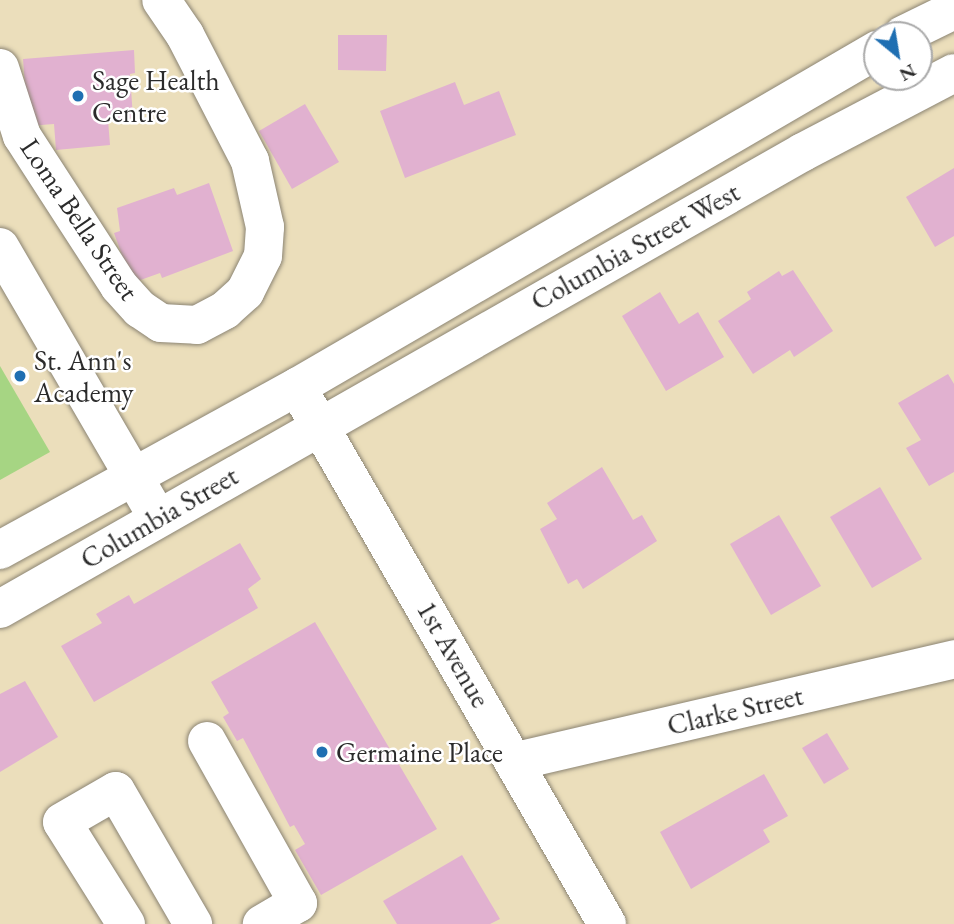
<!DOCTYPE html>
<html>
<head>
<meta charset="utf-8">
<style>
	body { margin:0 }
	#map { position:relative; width:954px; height:924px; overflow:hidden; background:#ebdebb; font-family:"EB Garamond",serif }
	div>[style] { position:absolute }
	.green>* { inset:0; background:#a6d583 }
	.building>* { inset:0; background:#e1b1d0 }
	.roads { filter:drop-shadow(0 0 2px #8b8473) drop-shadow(0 0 2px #8b8473) }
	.minor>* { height:38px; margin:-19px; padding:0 19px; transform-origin:19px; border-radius:19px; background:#fff }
	.major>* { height:38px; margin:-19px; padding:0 19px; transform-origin:19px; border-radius:19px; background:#fff }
	.dots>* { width:19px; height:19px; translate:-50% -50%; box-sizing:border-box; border:4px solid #fff; border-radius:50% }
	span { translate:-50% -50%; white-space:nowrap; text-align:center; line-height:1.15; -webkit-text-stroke:5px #fff; paint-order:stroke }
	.poi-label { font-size:28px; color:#2b2b2b }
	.left { translate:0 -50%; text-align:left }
	.street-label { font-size:28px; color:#2b2b2b }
	.north { position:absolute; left:863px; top:21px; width:70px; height:70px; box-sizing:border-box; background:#fff; border:2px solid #aaa; border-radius:50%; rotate:150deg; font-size:19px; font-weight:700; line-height:28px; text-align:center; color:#2b2b2b }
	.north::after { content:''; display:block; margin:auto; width:24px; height:32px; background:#1f6fb2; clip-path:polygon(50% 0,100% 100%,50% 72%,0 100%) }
</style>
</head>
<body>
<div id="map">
	<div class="green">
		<div style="clip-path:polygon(0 366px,50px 452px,0 480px)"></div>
	</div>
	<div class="building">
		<div style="clip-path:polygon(338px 35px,387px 35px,386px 71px,338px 70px)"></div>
		<div style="clip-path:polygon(134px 50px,135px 73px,130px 74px,133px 118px,108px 120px,110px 145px,56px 150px,54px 124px,28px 126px,23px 59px)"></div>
		<div style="clip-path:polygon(455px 82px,464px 105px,499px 91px,516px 135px,405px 178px,380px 111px)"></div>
		<div style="clip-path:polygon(305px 104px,339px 162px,292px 189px,259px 131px)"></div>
		<div style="clip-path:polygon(954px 168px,954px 236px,935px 247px,906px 197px)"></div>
		<div style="clip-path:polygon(209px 183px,233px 251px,162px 278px,160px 273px,132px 283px,114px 233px,120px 231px,117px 208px,174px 188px,177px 195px)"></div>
		<div style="clip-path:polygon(793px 270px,833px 331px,794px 357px,790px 350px,753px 374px,718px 321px,751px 299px,747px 292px,779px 271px,782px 276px)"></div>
		<div style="clip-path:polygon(660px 292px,679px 324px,698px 312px,724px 357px,666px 391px,622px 316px)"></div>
		<div style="clip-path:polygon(948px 374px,954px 384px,954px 472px,929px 486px,906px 448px,921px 440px,898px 403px)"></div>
		<div style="clip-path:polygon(602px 467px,633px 520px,642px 515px,657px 541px,583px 589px,577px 579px,568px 584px,540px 529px,557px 519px,547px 503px)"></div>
		<div style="clip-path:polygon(880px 487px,922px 559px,872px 588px,830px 517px)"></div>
		<div style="clip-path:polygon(779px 515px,821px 586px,771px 615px,730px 544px)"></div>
		<div style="clip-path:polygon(240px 543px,261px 579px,248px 589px,258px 608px,94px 702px,61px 646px,102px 623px,96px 614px,129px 595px,134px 604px)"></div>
		<div style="clip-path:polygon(315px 622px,437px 829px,321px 895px,295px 850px,305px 844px,294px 825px,290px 827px,243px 738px,237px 741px,223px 717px,229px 713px,211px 682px)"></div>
		<div style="clip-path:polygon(25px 681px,58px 737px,0 772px,0 694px)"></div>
		<div style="clip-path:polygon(827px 733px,849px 769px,824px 784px,802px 748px)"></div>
		<div style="clip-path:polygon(764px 774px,788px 816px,763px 830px,770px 842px,691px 889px,660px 832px)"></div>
		<div style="clip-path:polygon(462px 855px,500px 919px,490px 924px,397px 924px,383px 901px)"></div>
	</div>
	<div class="roads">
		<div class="minor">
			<div style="left:0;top:68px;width:71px;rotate:72.1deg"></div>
			<div style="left:22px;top:136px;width:179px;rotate:57.1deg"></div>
			<div style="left:119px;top:286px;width:31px;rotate:48deg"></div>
			<div style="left:140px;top:309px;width:25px;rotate:34deg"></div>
			<div style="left:161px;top:323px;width:36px;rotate:3deg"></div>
			<div style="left:197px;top:325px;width:32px;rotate:-28deg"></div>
			<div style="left:225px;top:310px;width:27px;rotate:-42deg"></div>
			<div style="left:245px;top:292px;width:40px;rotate:-63.4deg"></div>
			<div style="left:263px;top:256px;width:29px;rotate:-86deg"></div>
			<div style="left:265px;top:227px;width:68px;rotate:-102.8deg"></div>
			<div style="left:250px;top:161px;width:142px;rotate:-117.3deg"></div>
			<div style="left:185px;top:35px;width:42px;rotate:-124.4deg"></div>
			<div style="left:0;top:247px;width:314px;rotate:59.8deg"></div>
			<div style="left:297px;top:387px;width:620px;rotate:60deg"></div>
			<div style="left:207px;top:741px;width:186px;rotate:60.7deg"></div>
			<div style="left:298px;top:903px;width:42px;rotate:149.7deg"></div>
			<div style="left:517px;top:761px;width:449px;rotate:-13.1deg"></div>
			<div style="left:126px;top:924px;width:120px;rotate:-122.1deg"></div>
			<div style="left:62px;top:822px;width:62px;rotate:-29.9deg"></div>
			<div style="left:116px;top:791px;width:154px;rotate:59.9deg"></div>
		</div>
		<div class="major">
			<div style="left:903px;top:35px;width:57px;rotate:-26.1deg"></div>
			<div style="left:0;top:550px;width:339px;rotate:-28.8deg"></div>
			<div style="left:297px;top:387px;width:671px;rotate:-30.16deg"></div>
			<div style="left:0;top:609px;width:924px;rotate:-29.64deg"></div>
			<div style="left:803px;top:152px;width:170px;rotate:-27.6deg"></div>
		</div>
	</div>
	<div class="dots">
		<div style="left:78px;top:96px;background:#1f6fb2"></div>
		<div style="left:20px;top:376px;background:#1f6fb2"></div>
		<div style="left:322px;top:752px;background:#1f6fb2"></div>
	</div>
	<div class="poi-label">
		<span class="left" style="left:92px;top:96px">Sage Health<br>Centre</span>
		<span class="left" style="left:34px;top:376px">St. Ann's<br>Academy</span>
		<span class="left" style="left:336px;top:752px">Germaine Place</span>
	</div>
	<div class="street-label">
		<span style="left:80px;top:219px;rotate:56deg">Loma Bella Street</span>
		<span style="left:635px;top:246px;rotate:-29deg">Columbia Street West</span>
		<span style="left:159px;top:517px;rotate:-30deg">Columbia Street</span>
		<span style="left:454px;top:654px;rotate:60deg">1st Avenue</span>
		<span style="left:735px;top:710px;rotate:-13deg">Clarke Street</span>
	</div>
	<div class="north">N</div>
</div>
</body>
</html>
